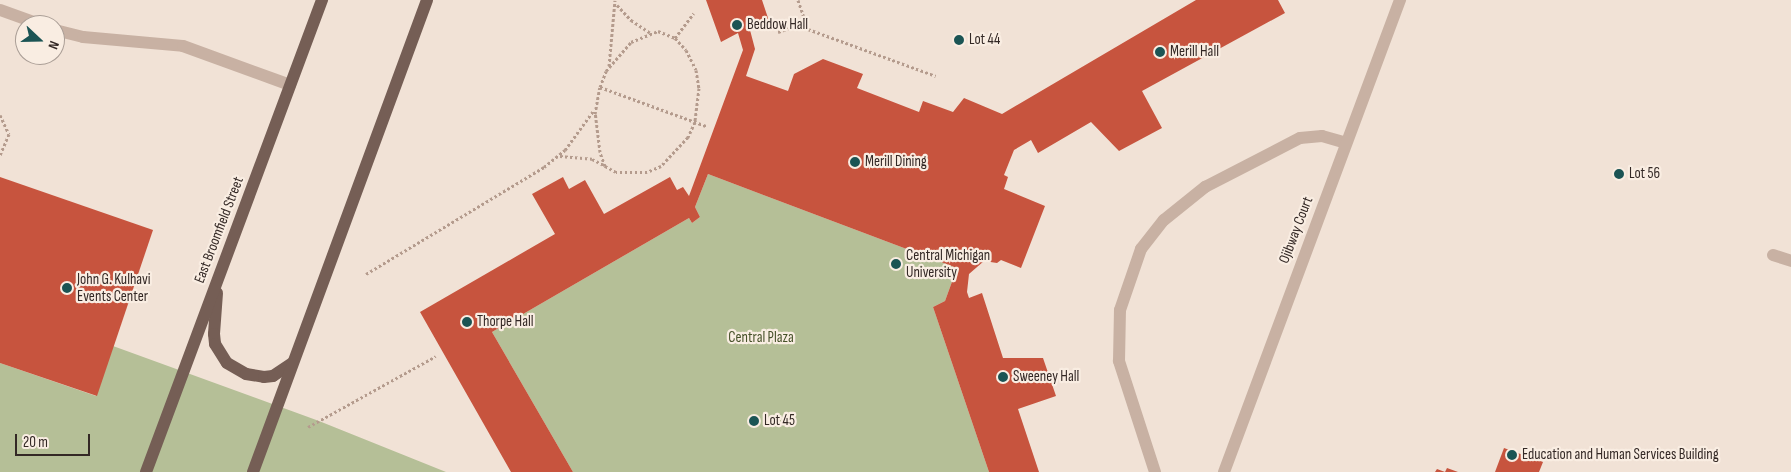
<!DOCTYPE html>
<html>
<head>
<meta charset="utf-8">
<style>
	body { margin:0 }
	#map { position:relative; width:1791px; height:472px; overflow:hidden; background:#f1e2d6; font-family:"Sofia Sans Condensed",sans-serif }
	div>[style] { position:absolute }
	.green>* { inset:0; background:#b5bf97 }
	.building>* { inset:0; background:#c7543e }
	.path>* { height:3px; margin-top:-1.5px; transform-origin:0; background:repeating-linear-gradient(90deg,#b49b8d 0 2.5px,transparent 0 5px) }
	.minor>* { height:12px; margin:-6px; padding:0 6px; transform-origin:6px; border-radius:6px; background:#c8b1a3 }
	.major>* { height:12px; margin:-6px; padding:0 6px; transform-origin:6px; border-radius:6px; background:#755e55 }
	.dots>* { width:14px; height:14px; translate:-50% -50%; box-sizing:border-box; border:2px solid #f9ede2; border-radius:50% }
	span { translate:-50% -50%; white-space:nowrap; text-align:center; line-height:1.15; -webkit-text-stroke:4.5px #f9ede2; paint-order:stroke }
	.poi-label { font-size:15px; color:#332825 }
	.left { translate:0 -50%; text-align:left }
	.street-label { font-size:15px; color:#332825 }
	.park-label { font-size:15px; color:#465129 }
	.north { position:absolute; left:15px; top:15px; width:50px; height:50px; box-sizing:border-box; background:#f9ede2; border:1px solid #aa9e96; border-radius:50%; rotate:111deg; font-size:14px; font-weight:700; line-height:20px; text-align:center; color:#332825 }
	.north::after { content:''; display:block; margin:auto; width:18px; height:22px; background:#1b5454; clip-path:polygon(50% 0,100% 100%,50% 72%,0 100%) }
	.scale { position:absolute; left:15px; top:434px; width:75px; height:22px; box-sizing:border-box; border:2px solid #332825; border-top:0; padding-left:6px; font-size:15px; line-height:18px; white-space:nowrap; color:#332825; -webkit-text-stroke:4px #f9ede2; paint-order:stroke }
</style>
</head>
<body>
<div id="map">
	<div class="green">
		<div style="clip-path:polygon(708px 174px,957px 268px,945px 301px,933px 307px,989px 472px,573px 472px,492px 332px,689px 218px,692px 223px,700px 217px,695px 207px)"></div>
		<div style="clip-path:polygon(113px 346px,319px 421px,446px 472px,0 472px,0 363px,96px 396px)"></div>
	</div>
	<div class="building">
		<div style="clip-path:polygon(706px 0,762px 0,769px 21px,750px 30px,755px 49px,746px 76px,788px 91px,794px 74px,823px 59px,863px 74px,857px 88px,919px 112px,923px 101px,953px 112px,964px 98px,1002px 114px,1196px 0,1278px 0,1285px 13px,1142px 91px,1162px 128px,1119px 151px,1091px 122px,1038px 153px,1031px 140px,1014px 150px,1004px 175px,1008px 177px,1004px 189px,1045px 206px,1021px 268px,1001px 260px,997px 263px,984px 261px,969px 274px,967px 292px,969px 298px,982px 293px,1003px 358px,1043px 358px,1056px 396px,1018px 409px,1039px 472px,989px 472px,933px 307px,945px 301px,957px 268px,708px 174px,695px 207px,700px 217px,692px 223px,689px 218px,492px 332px,573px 472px,511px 472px,420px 312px,555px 234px,532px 194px,563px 177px,569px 189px,585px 180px,604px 214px,670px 177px,677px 190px,683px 187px,689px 196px,743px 50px,738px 33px,721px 42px)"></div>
		<div style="clip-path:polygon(0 177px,153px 230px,97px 396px,0 363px)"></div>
		<div style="clip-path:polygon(1504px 448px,1543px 462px,1539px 472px,1495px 472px)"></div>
		<div style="clip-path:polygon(1447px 468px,1458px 472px,1435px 472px,1437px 469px,1445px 472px)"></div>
	</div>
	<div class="path">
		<div style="left:798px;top:0;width:31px;rotate:71deg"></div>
		<div style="left:808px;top:29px;width:136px;rotate:20.2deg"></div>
		<div style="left:617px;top:5px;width:21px;rotate:47deg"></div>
		<div style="left:631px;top:20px;width:23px;rotate:34deg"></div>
		<div style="left:658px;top:31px;width:18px;rotate:22deg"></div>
		<div style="left:675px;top:38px;width:16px;rotate:47deg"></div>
		<div style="left:686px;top:50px;width:22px;rotate:63deg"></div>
		<div style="left:696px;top:70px;width:18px;rotate:81deg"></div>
		<div style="left:699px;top:88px;width:34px;rotate:97deg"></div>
		<div style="left:695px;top:122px;width:17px;rotate:115deg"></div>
		<div style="left:688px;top:137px;width:40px;rotate:133deg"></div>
		<div style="left:661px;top:166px;width:15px;rotate:157deg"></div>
		<div style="left:647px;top:172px;width:31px;rotate:180deg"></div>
		<div style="left:616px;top:172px;width:13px;rotate:-151deg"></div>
		<div style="left:605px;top:166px;width:15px;rotate:-110deg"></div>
		<div style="left:600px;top:152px;width:38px;rotate:-97deg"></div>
		<div style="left:595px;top:114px;width:27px;rotate:-80deg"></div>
		<div style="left:600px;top:87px;width:17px;rotate:-69deg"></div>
		<div style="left:606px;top:71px;width:38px;rotate:-49deg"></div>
		<div style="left:631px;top:42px;width:29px;rotate:-22deg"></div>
		<div style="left:778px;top:32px;width:30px;rotate:-20deg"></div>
		<div style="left:675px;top:38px;width:31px;rotate:-53deg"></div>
		<div style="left:609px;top:66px;width:66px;rotate:-84.8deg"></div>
		<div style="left:600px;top:87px;width:113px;rotate:20.2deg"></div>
		<div style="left:0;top:115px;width:21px;rotate:65deg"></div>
		<div style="left:9px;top:134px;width:23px;rotate:113deg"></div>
		<div style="left:560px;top:156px;width:32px;rotate:5deg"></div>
		<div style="left:592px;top:159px;width:13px;rotate:27deg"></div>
		<div style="left:366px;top:274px;width:208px;rotate:-31deg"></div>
		<div style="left:544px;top:167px;width:27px;rotate:-39deg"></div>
		<div style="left:565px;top:150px;width:49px;rotate:-54.1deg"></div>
		<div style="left:308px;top:427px;width:146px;rotate:-29deg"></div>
	</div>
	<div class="minor">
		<div style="left:0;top:10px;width:45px;rotate:19.7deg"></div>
		<div style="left:55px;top:30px;width:29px;rotate:14deg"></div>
		<div style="left:83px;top:37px;width:100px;rotate:5.1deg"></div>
		<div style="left:183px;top:46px;width:114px;rotate:20deg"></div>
		<div style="left:1773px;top:255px;width:19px;rotate:18deg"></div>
		<div style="left:1155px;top:472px;width:117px;rotate:-108deg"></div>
		<div style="left:1119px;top:361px;width:51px;rotate:-88.9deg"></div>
		<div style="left:1120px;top:310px;width:65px;rotate:-71deg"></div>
		<div style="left:1141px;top:249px;width:37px;rotate:-52deg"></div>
		<div style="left:1164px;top:220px;width:53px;rotate:-38.8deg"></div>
		<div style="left:1205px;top:187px;width:107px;rotate:-27.3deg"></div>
		<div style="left:1300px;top:138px;width:22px;rotate:-5deg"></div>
		<div style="left:1322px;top:136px;width:25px;rotate:16deg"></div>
		<div style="left:1224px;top:472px;width:504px;rotate:-69.55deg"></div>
	</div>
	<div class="major">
		<div style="left:217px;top:293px;width:41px;rotate:94.2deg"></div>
		<div style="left:214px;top:334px;width:10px;rotate:84deg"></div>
		<div style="left:215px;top:344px;width:22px;rotate:58deg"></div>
		<div style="left:227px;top:363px;width:22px;rotate:30deg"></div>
		<div style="left:246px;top:374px;width:18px;rotate:9deg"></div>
		<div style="left:264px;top:377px;width:9px;rotate:-6deg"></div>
		<div style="left:273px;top:376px;width:23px;rotate:-34deg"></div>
		<div style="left:146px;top:472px;width:504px;rotate:-69.55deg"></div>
		<div style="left:253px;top:472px;width:503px;rotate:-69.76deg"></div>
	</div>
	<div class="dots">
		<div style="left:737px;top:25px;background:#1b5454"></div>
		<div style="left:959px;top:40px;background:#1b5454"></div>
		<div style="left:1160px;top:52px;background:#1b5454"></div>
		<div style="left:855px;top:162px;background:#1b5454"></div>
		<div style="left:1619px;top:174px;background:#1b5454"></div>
		<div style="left:896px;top:264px;background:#1b5454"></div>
		<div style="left:67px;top:288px;background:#1b5454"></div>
		<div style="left:467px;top:322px;background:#1b5454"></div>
		<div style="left:1003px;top:377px;background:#1b5454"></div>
		<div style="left:754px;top:421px;background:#1b5454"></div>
		<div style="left:1512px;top:455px;background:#1b5454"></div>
	</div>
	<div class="poi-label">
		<span class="left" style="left:747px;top:25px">Beddow Hall</span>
		<span class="left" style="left:969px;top:40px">Lot 44</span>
		<span class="left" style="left:1170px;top:52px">Merill Hall</span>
		<span class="left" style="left:865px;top:162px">Merill Dining</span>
		<span class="left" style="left:1629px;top:174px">Lot 56</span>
		<span class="left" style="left:906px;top:264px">Central Michigan<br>University</span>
		<span class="left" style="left:77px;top:288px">John G. Kulhavi<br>Events Center</span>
		<span class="left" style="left:477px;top:322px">Thorpe Hall</span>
		<span class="left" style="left:1013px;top:377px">Sweeney Hall</span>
		<span class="left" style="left:764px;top:421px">Lot 45</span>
		<span class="left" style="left:1522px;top:455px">Education and Human Services Building</span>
	</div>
	<div class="street-label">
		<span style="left:219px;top:230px;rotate:-69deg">East Broomfield Street</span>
		<span style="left:1296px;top:230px;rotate:-69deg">Ojibway Court</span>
	</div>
	<div class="park-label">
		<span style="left:761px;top:338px">Central Plaza</span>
	</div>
	<div class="north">N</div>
	<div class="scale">20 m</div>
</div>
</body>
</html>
